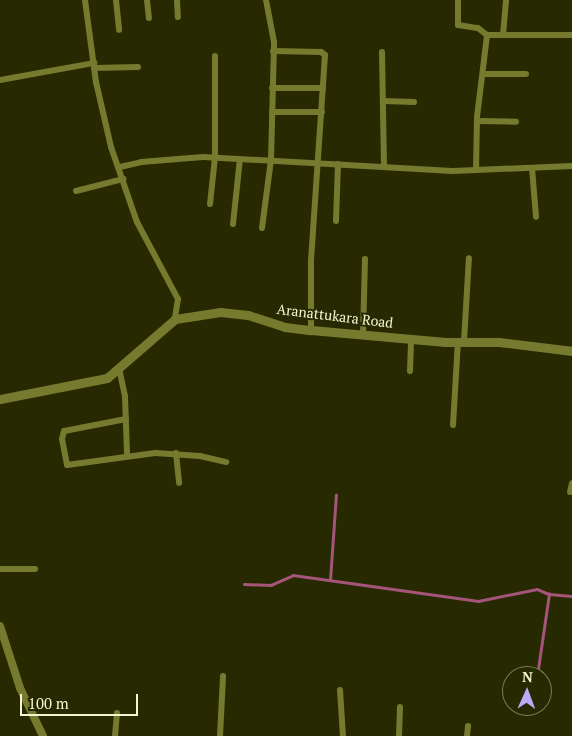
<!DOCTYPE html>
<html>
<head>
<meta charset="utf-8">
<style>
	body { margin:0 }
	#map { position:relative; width:572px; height:736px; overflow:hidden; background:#272900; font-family:"PT Serif",serif }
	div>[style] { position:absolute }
	.stream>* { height:2.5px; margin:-1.25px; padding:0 1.25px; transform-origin:1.25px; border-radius:1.25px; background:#a5547a }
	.minor>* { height:6px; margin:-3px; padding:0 3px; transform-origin:3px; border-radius:3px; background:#767a2e }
	.tertiary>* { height:8px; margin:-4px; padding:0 4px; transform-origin:4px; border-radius:4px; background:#767a2e }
	.secondary>* { height:9px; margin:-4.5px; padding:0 4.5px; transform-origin:4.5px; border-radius:4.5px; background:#767a2e }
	span { translate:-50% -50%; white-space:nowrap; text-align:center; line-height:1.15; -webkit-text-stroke:4px #272900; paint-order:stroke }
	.street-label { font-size:14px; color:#f3f7d1 }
	.north { position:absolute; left:502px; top:666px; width:50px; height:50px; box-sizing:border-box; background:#272900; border:1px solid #797b54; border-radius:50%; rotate:2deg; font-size:14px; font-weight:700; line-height:20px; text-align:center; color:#f3f7d1 }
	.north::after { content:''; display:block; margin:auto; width:18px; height:22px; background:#b8abf7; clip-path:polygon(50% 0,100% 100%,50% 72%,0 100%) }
	.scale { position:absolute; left:20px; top:694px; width:118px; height:22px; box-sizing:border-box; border:2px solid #f3f7d1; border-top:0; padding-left:6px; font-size:15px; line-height:18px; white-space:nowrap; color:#f3f7d1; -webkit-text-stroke:4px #272900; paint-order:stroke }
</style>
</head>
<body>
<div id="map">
	<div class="stream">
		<div style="left:330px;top:580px;width:85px;rotate:-86deg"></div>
		<div style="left:244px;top:584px;width:27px;rotate:2deg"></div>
		<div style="left:271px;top:585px;width:24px;rotate:-24deg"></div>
		<div style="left:293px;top:575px;width:187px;rotate:8deg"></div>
		<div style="left:478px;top:601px;width:60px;rotate:-11.5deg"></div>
		<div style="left:537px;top:589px;width:13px;rotate:23deg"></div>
		<div style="left:549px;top:594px;width:23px;rotate:5deg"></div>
		<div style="left:537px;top:676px;width:83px;rotate:-81.7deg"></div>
	</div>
	<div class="minor">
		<div style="left:85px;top:0;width:83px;rotate:82.4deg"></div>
		<div style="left:96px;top:82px;width:67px;rotate:77deg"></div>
		<div style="left:111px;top:147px;width:79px;rotate:70.9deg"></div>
		<div style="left:137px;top:222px;width:87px;rotate:62deg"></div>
		<div style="left:178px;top:299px;width:20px;rotate:99deg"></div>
		<div style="left:116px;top:0;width:30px;rotate:84deg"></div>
		<div style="left:147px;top:0;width:18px;rotate:84deg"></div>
		<div style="left:177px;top:0;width:17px;rotate:87deg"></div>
		<div style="left:458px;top:0;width:25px;rotate:90deg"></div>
		<div style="left:458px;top:25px;width:20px;rotate:9deg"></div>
		<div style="left:478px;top:28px;width:11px;rotate:38deg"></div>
		<div style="left:487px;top:35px;width:85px"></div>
		<div style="left:503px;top:35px;width:35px;rotate:-85deg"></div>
		<div style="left:273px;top:51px;width:48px;rotate:1.2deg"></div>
		<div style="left:321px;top:52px;width:5px;rotate:37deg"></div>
		<div style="left:325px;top:55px;width:205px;rotate:93.9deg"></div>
		<div style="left:311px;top:260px;width:70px;rotate:90deg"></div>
		<div style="left:382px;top:52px;width:114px;rotate:89deg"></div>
		<div style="left:94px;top:68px;width:44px;rotate:-1.3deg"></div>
		<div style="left:483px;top:74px;width:43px"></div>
		<div style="left:0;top:80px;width:96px;rotate:-10.3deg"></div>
		<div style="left:272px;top:88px;width:51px"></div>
		<div style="left:383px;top:101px;width:31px;rotate:2deg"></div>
		<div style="left:272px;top:112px;width:50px"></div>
		<div style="left:477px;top:121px;width:39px;rotate:1deg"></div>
		<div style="left:120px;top:167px;width:22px;rotate:-13deg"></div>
		<div style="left:141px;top:162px;width:62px;rotate:-4.6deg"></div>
		<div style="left:203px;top:157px;width:250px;rotate:3.2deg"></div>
		<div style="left:453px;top:171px;width:119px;rotate:-2.4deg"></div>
		<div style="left:532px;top:168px;width:49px;rotate:85.3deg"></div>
		<div style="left:476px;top:170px;width:53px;rotate:-88.9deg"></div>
		<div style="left:477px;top:117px;width:83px;rotate:-83deg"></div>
		<div style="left:76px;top:191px;width:49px;rotate:-14.3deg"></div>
		<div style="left:210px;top:204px;width:47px;rotate:-83.9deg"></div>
		<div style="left:215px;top:157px;width:101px;rotate:-90deg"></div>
		<div style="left:336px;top:221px;width:57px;rotate:-88deg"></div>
		<div style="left:233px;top:224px;width:65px;rotate:-83.9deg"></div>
		<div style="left:262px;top:228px;width:69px;rotate:-82.5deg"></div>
		<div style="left:271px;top:160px;width:118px;rotate:-88.5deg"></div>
		<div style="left:274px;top:42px;width:43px;rotate:-100.8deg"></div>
		<div style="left:363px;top:335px;width:76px;rotate:-88.5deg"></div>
		<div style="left:464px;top:341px;width:83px;rotate:-86.6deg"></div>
		<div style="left:119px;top:368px;width:29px;rotate:78deg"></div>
		<div style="left:125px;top:396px;width:58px;rotate:88deg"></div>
		<div style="left:410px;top:371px;width:32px;rotate:-88deg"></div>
		<div style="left:126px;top:419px;width:63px;rotate:169deg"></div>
		<div style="left:64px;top:431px;width:8px;rotate:104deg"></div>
		<div style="left:62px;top:439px;width:26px;rotate:79deg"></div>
		<div style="left:67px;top:465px;width:89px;rotate:-7.8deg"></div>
		<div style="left:155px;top:453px;width:45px;rotate:3.8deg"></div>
		<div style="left:200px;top:456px;width:27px;rotate:13deg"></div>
		<div style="left:453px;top:425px;width:84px;rotate:-86.6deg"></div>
		<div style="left:176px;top:453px;width:30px;rotate:84deg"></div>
		<div style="left:570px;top:492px;width:9px;rotate:-77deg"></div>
		<div style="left:0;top:569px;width:35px"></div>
		<div style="left:340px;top:690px;width:46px;rotate:86.3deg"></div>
		<div style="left:115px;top:736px;width:23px;rotate:-85deg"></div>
		<div style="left:220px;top:736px;width:60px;rotate:-87.1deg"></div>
		<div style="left:399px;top:736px;width:29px;rotate:-88deg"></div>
		<div style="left:467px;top:736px;width:10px;rotate:-84deg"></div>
	</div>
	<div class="tertiary">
		<div style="left:0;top:626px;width:65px;rotate:72.1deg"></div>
		<div style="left:20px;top:688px;width:53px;rotate:64.4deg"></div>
	</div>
	<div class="secondary">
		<div style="left:0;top:399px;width:109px;rotate:-11.1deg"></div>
		<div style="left:107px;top:378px;width:90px;rotate:-40.9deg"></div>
		<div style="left:175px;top:319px;width:46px;rotate:-8.8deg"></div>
		<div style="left:220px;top:312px;width:28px;rotate:6deg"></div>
		<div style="left:248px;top:315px;width:39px;rotate:18deg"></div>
		<div style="left:285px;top:327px;width:26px;rotate:7deg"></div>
		<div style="left:311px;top:330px;width:135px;rotate:5.1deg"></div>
		<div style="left:445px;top:342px;width:54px"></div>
		<div style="left:499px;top:342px;width:74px;rotate:7deg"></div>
	</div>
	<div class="street-label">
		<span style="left:335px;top:316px;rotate:7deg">Aranattukara Road</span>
	</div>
	<div class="north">N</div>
	<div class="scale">100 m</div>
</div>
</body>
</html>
